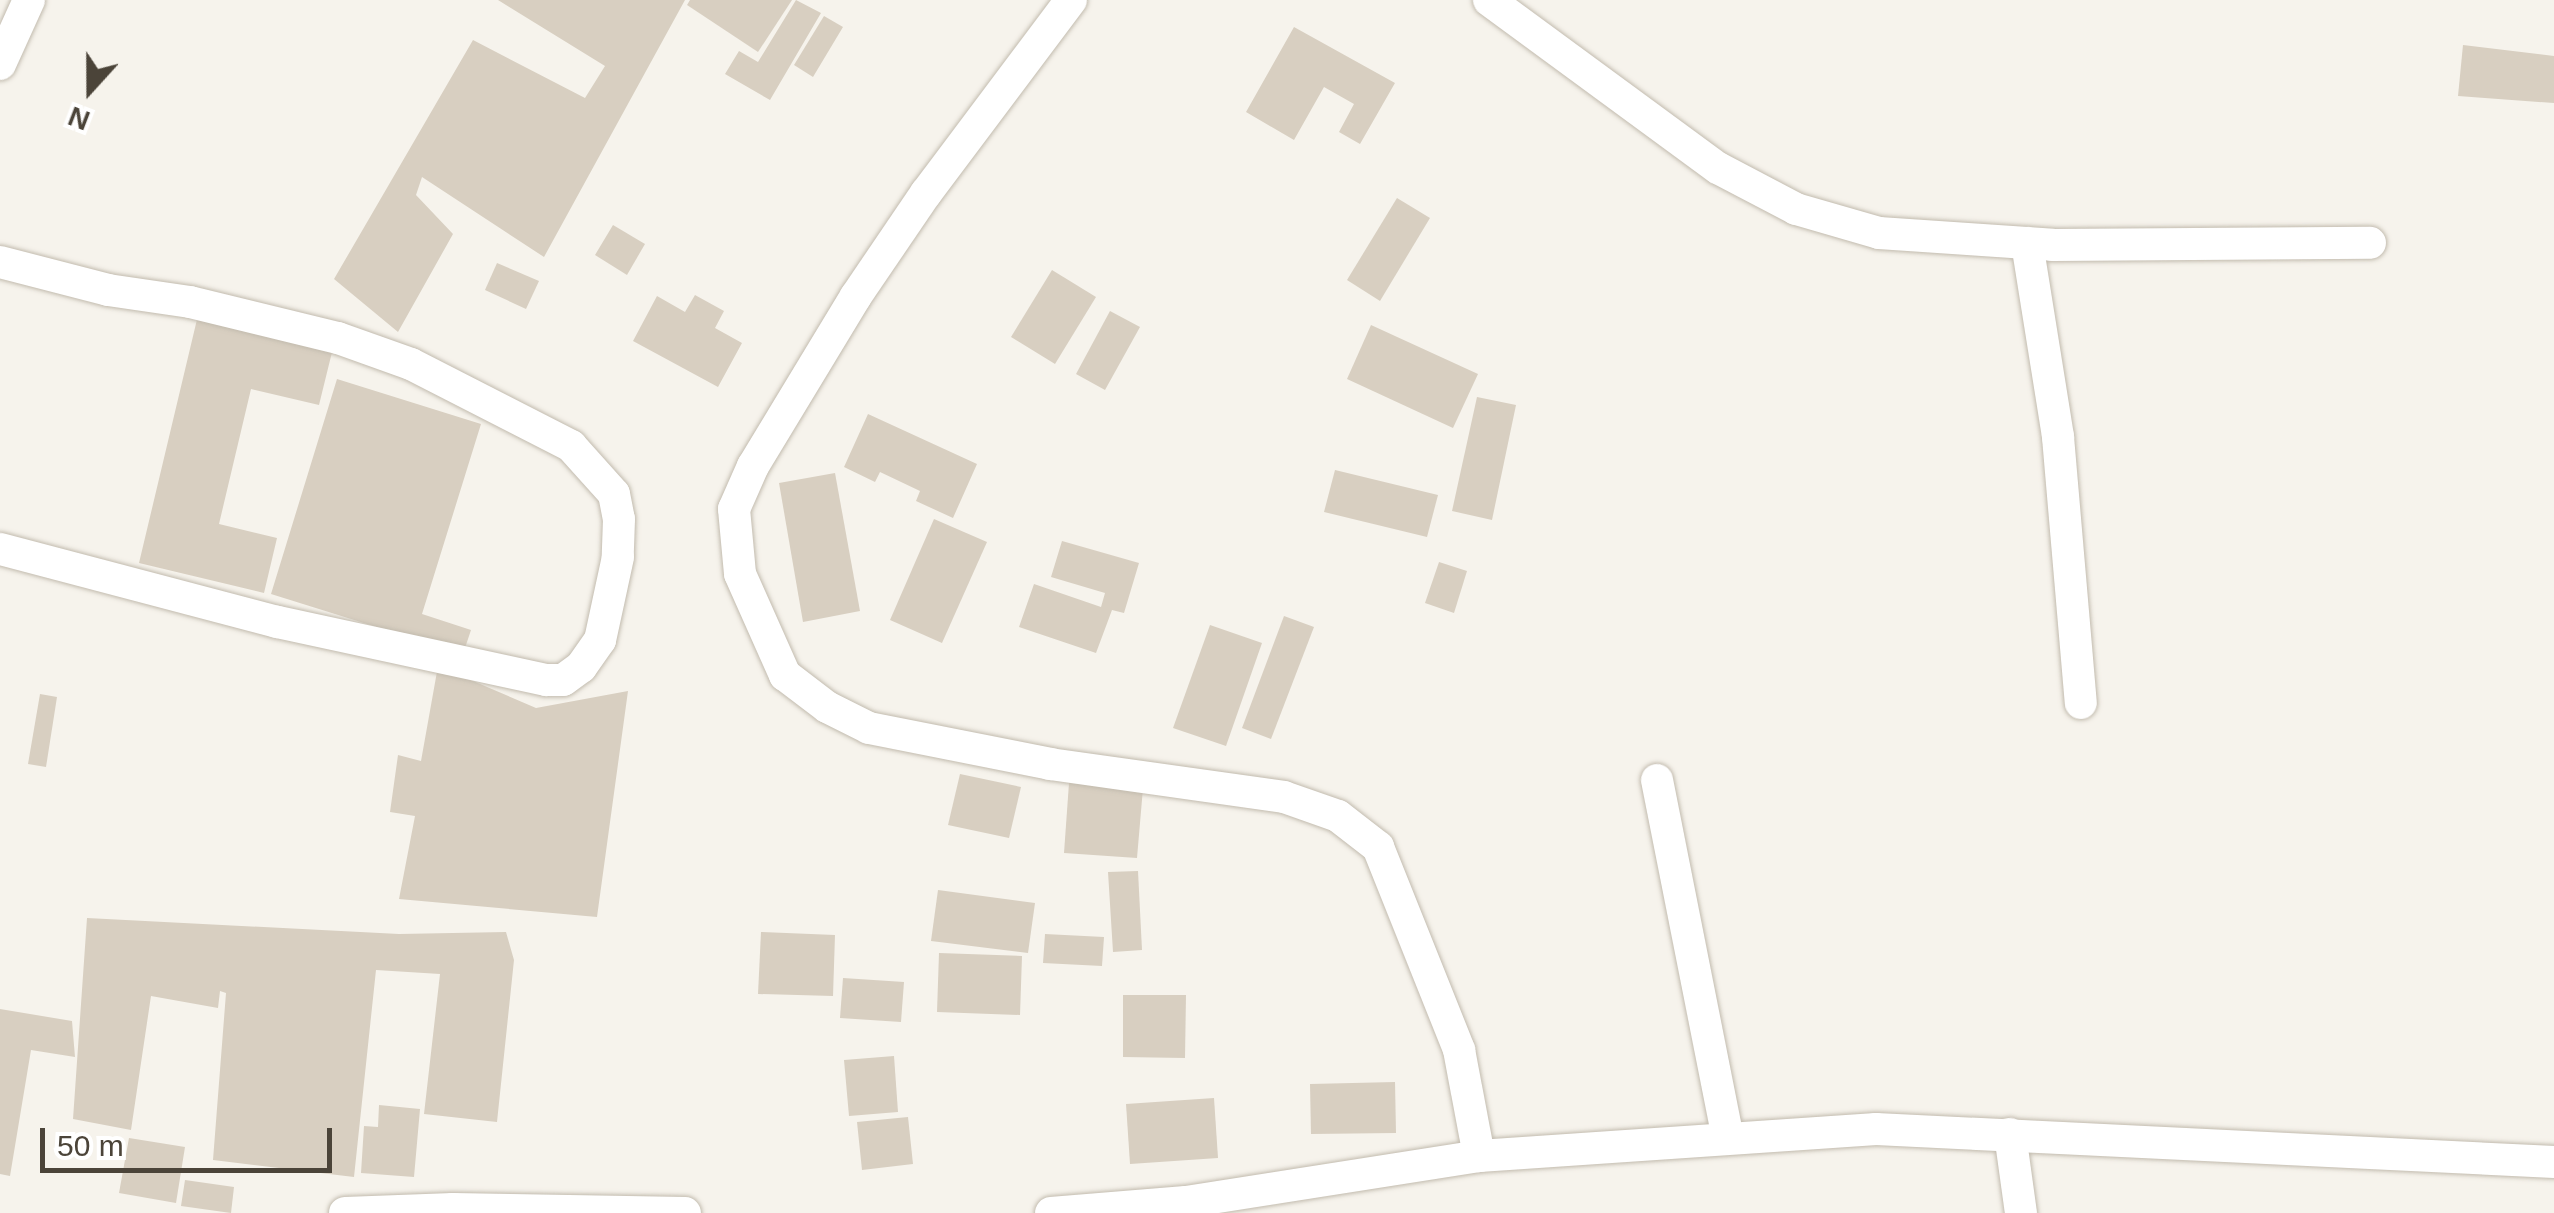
<!DOCTYPE html>
<html>
<head>
<meta charset="utf-8">
<style>
	body { margin:0 }
	#map { position:relative; width:2554px; height:1213px; overflow:hidden; background:#f6f3ec; font-family:Helvetica,sans-serif }
	div>[style] { position:absolute }
	.building>* { inset:0; background:#d8cfc1 }
	.roads { filter:drop-shadow(0 0 2px #c2bbae) drop-shadow(0 0 2px #c2bbae) }
	.minor>* { height:32px; margin:-16px; padding:0 16px; transform-origin:16px; border-radius:16px; background:#fff }
	span { translate:-50% -50%; white-space:nowrap; text-align:center; line-height:1.15; -webkit-text-stroke:10px #fff; paint-order:stroke }
	.north { position:absolute; left:40px; top:40px; width:100px; height:100px; -webkit-text-stroke:8px #fff; paint-order:stroke; rotate:201deg; font-size:28px; font-weight:700; line-height:40px; text-align:center; color:#4b4439 }
	.north::after { content:''; display:block; margin:auto; width:35px; height:45px; background:#4b4439; clip-path:polygon(50% 0,100% 100%,50% 72%,0 100%) }
	.scale { position:absolute; left:40px; top:1128px; width:292px; height:45px; box-sizing:border-box; border:5px solid #4b4439; border-top:0; padding-left:12px; font-size:30px; line-height:35px; white-space:nowrap; color:#4b4439; -webkit-text-stroke:8px #fff; paint-order:stroke }
</style>
</head>
<body>
<div id="map">
	<div class="building">
		<div style="clip-path:polygon(498px 0,685px 0,544px 257px,422px 177px,416px 195px,453px 234px,398px 332px,334px 279px,473px 40px,585px 98px,605px 66px)"></div>
		<div style="clip-path:polygon(690px 0,792px 0,758px 52px,687px 5px)"></div>
		<div style="clip-path:polygon(796px 0,821px 13px,770px 100px,725px 74px,739px 51px,758px 62px)"></div>
		<div style="clip-path:polygon(824px 16px,843px 27px,813px 77px,794px 65px)"></div>
		<div style="clip-path:polygon(1294px 27px,1395px 83px,1360px 144px,1339px 132px,1354px 104px,1324px 87px,1294px 140px,1246px 112px)"></div>
		<div style="clip-path:polygon(2463px 45px,2554px 56px,2554px 103px,2458px 96px)"></div>
		<div style="clip-path:polygon(1397px 198px,1430px 218px,1380px 301px,1347px 280px)"></div>
		<div style="clip-path:polygon(613px 225px,645px 244px,627px 275px,595px 255px)"></div>
		<div style="clip-path:polygon(497px 263px,539px 281px,526px 309px,485px 290px)"></div>
		<div style="clip-path:polygon(1052px 270px,1096px 297px,1055px 364px,1011px 337px)"></div>
		<div style="clip-path:polygon(695px 295px,724px 311px,715px 328px,742px 343px,718px 387px,633px 341px,657px 296px,685px 312px)"></div>
		<div style="clip-path:polygon(199px 311px,334px 344px,319px 405px,251px 389px,219px 524px,277px 538px,264px 593px,139px 563px)"></div>
		<div style="clip-path:polygon(1110px 311px,1140px 327px,1105px 390px,1076px 374px)"></div>
		<div style="clip-path:polygon(1371px 325px,1478px 374px,1453px 428px,1347px 379px)"></div>
		<div style="clip-path:polygon(337px 379px,481px 424px,422px 614px,471px 630px,463px 654px,271px 594px)"></div>
		<div style="clip-path:polygon(1477px 397px,1516px 405px,1492px 520px,1452px 511px)"></div>
		<div style="clip-path:polygon(868px 414px,977px 464px,953px 518px,916px 501px,920px 491px,880px 472px,875px 482px,844px 467px)"></div>
		<div style="clip-path:polygon(1335px 470px,1438px 495px,1427px 537px,1324px 512px)"></div>
		<div style="clip-path:polygon(835px 473px,860px 611px,803px 622px,779px 483px)"></div>
		<div style="clip-path:polygon(934px 519px,987px 542px,942px 643px,890px 620px)"></div>
		<div style="clip-path:polygon(1062px 541px,1139px 563px,1124px 613px,1112px 610px,1096px 653px,1019px 627px,1034px 584px,1101px 607px,1105px 593px,1051px 577px)"></div>
		<div style="clip-path:polygon(1439px 562px,1467px 571px,1454px 613px,1425px 603px)"></div>
		<div style="clip-path:polygon(1284px 616px,1314px 627px,1271px 739px,1242px 728px)"></div>
		<div style="clip-path:polygon(1210px 625px,1262px 643px,1226px 746px,1173px 728px)"></div>
		<div style="clip-path:polygon(438px 666px,536px 708px,628px 691px,597px 917px,399px 899px,415px 816px,390px 812px,398px 755px,421px 761px)"></div>
		<div style="clip-path:polygon(40px 694px,57px 697px,46px 767px,28px 764px)"></div>
		<div style="clip-path:polygon(960px 774px,1021px 787px,1009px 838px,948px 825px)"></div>
		<div style="clip-path:polygon(1069px 783px,1143px 788px,1137px 858px,1064px 853px)"></div>
		<div style="clip-path:polygon(1138px 871px,1142px 950px,1113px 952px,1108px 872px)"></div>
		<div style="clip-path:polygon(938px 890px,1035px 903px,1028px 953px,931px 941px)"></div>
		<div style="clip-path:polygon(87px 918px,399px 934px,506px 932px,514px 960px,497px 1122px,424px 1114px,440px 974px,376px 970px,354px 1177px,213px 1160px,226px 993px,220px 991px,218px 1008px,151px 996px,131px 1130px,73px 1119px)"></div>
		<div style="clip-path:polygon(761px 932px,835px 935px,833px 996px,758px 994px)"></div>
		<div style="clip-path:polygon(1045px 934px,1104px 937px,1102px 966px,1043px 963px)"></div>
		<div style="clip-path:polygon(939px 953px,1022px 956px,1020px 1015px,937px 1012px)"></div>
		<div style="clip-path:polygon(843px 978px,904px 982px,901px 1022px,840px 1018px)"></div>
		<div style="clip-path:polygon(1123px 995px,1186px 995px,1185px 1058px,1123px 1057px)"></div>
		<div style="clip-path:polygon(0 1009px,72px 1021px,75px 1057px,31px 1050px,10px 1176px,0 1174px)"></div>
		<div style="clip-path:polygon(894px 1056px,898px 1112px,849px 1116px,844px 1060px)"></div>
		<div style="clip-path:polygon(1395px 1082px,1396px 1133px,1311px 1134px,1310px 1084px)"></div>
		<div style="clip-path:polygon(1214px 1098px,1218px 1158px,1130px 1164px,1126px 1104px)"></div>
		<div style="clip-path:polygon(379px 1105px,420px 1109px,414px 1177px,361px 1173px,364px 1126px,378px 1127px)"></div>
		<div style="clip-path:polygon(908px 1117px,913px 1164px,862px 1170px,857px 1122px)"></div>
		<div style="clip-path:polygon(129px 1138px,185px 1147px,176px 1203px,119px 1193px)"></div>
		<div style="clip-path:polygon(185px 1180px,234px 1187px,231px 1213px,181px 1206px)"></div>
	</div>
	<div class="roads">
		<div class="minor">
			<div style="left:1071px;top:0;width:241px;rotate:126.9deg"></div>
			<div style="left:926px;top:193px;width:125px;rotate:124.2deg"></div>
			<div style="left:856px;top:296px;width:199px;rotate:121.2deg"></div>
			<div style="left:753px;top:466px;width:47px;rotate:113.8deg"></div>
			<div style="left:734px;top:509px;width:65px;rotate:84.7deg"></div>
			<div style="left:740px;top:574px;width:111px;rotate:66deg"></div>
			<div style="left:785px;top:675px;width:53px;rotate:37.3deg"></div>
			<div style="left:827px;top:707px;width:47px;rotate:26.6deg"></div>
			<div style="left:869px;top:728px;width:185px;rotate:11.2deg"></div>
			<div style="left:1050px;top:764px;width:236px;rotate:8deg"></div>
			<div style="left:1284px;top:797px;width:57px;rotate:19.4deg"></div>
			<div style="left:1338px;top:816px;width:51px;rotate:37.8deg"></div>
			<div style="left:1378px;top:847px;width:219px;rotate:68.2deg"></div>
			<div style="left:1459px;top:1050px;width:108px;rotate:79.3deg"></div>
			<div style="left:1489px;top:0;width:284px;rotate:36.3deg"></div>
			<div style="left:1718px;top:168px;width:88px;rotate:27.7deg"></div>
			<div style="left:1796px;top:209px;width:86px;rotate:16.1deg"></div>
			<div style="left:1879px;top:233px;width:174px;rotate:3.9deg"></div>
			<div style="left:2053px;top:245px;width:317px;rotate:-0.4deg"></div>
			<div style="left:0;top:64px;width:70px;rotate:-65.6deg"></div>
			<div style="left:2027px;top:243px;width:196px;rotate:80.9deg"></div>
			<div style="left:2058px;top:437px;width:267px;rotate:85.1deg"></div>
			<div style="left:0;top:262px;width:112px;rotate:14.5deg"></div>
			<div style="left:108px;top:290px;width:83px;rotate:8.3deg"></div>
			<div style="left:190px;top:302px;width:152px;rotate:13.7deg"></div>
			<div style="left:338px;top:338px;width:77px;rotate:19.6deg"></div>
			<div style="left:411px;top:364px;width:180px;rotate:27.1deg"></div>
			<div style="left:571px;top:446px;width:64px;rotate:48.1deg"></div>
			<div style="left:614px;top:494px;width:25px;rotate:79deg"></div>
			<div style="left:619px;top:519px;width:38px;rotate:92deg"></div>
			<div style="left:618px;top:557px;width:85px;rotate:102.2deg"></div>
			<div style="left:600px;top:640px;width:33px;rotate:125deg"></div>
			<div style="left:581px;top:667px;width:22px;rotate:144deg"></div>
			<div style="left:563px;top:680px;width:17px;rotate:180deg"></div>
			<div style="left:546px;top:680px;width:275px;rotate:-167.8deg"></div>
			<div style="left:277px;top:622px;width:286px;rotate:-165.2deg"></div>
			<div style="left:1657px;top:780px;width:365px;rotate:78.8deg"></div>
			<div style="left:2010px;top:1134px;width:80px;rotate:82.1deg"></div>
			<div style="left:345px;top:1213px;width:108px;rotate:-2.1deg"></div>
			<div style="left:453px;top:1209px;width:232px;rotate:1deg"></div>
			<div style="left:1051px;top:1213px;width:135px;rotate:-4.7deg"></div>
			<div style="left:1186px;top:1202px;width:297px;rotate:-8.9deg"></div>
			<div style="left:1479px;top:1156px;width:398px;rotate:-3.9deg"></div>
			<div style="left:1876px;top:1129px;width:679px;rotate:2.79deg"></div>
		</div>
	</div>
	<div class="north">N</div>
	<div class="scale">50 m</div>
</div>
</body>
</html>
